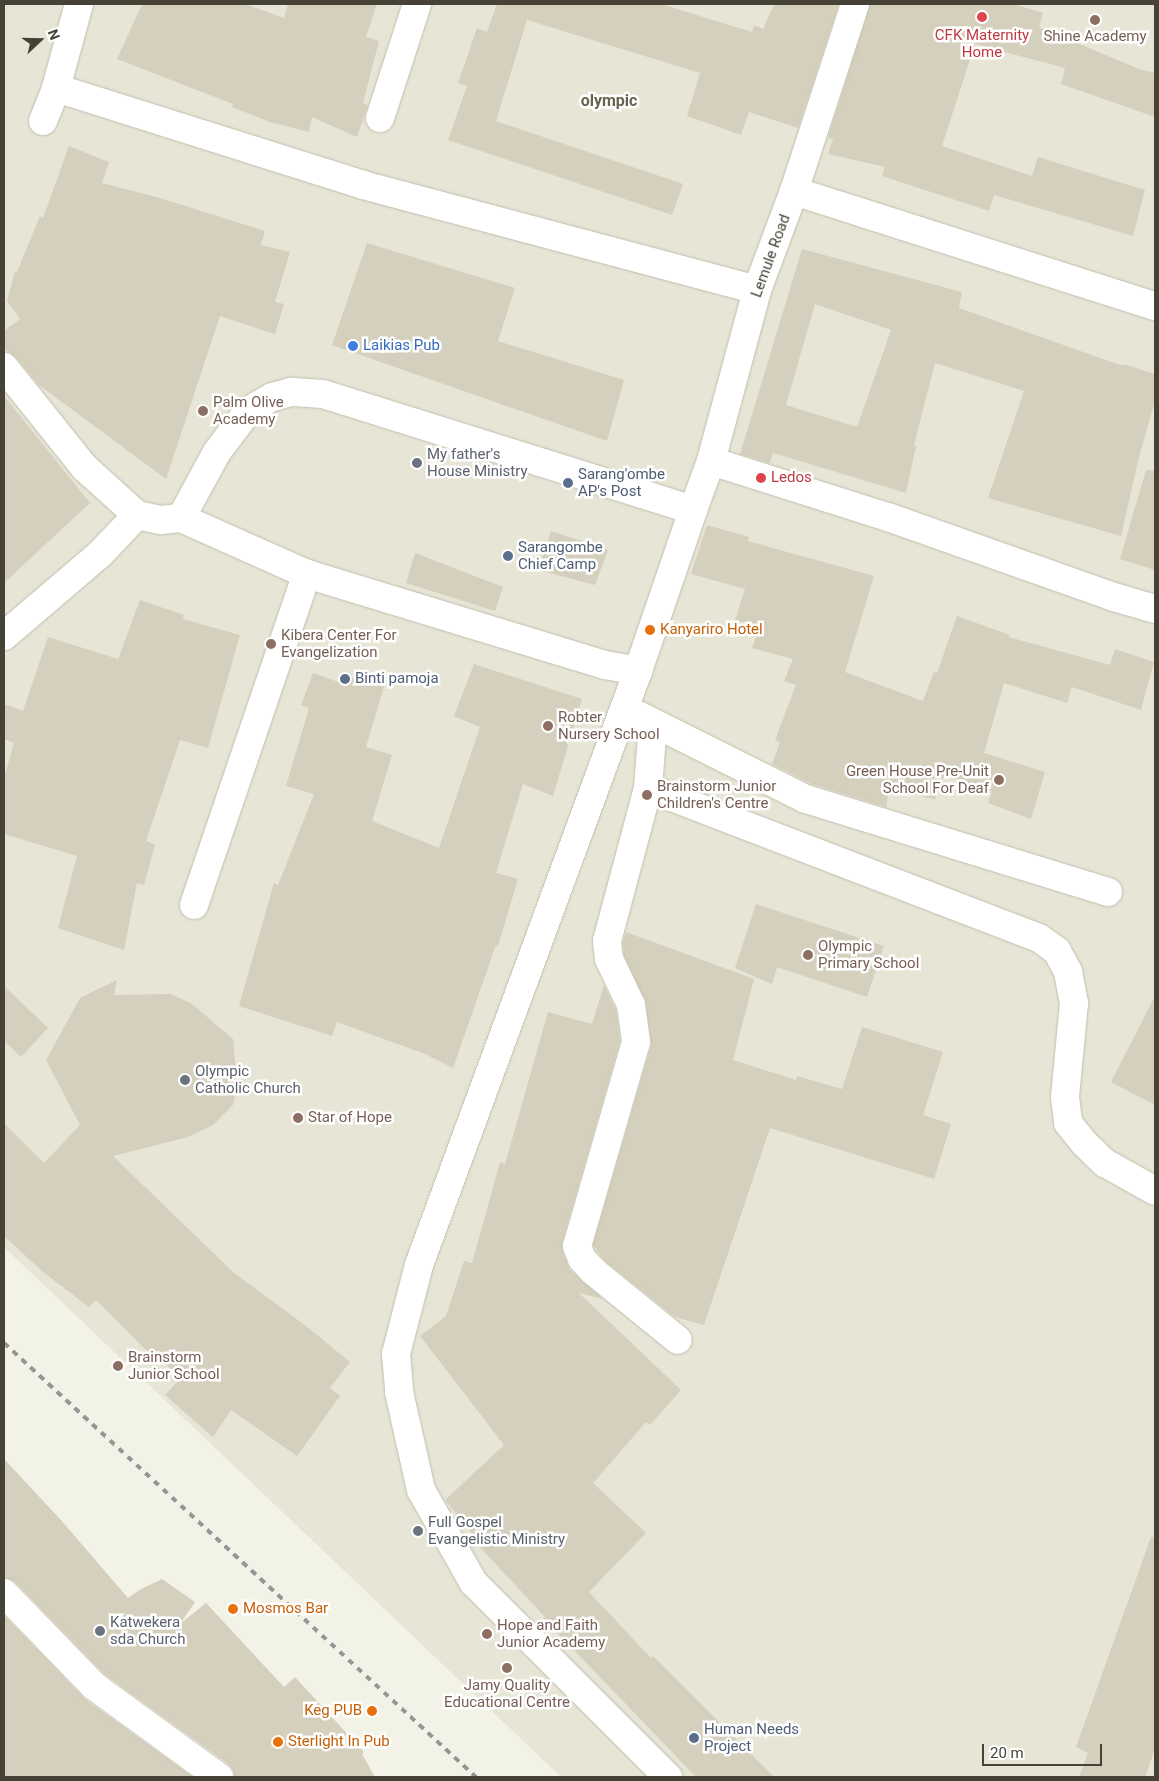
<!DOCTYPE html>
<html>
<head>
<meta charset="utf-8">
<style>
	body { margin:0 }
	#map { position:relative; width:1159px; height:1781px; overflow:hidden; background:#f3f2e7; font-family:Roboto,sans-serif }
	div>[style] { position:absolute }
	.residential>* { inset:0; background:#e7e5d6 }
	.building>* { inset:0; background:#d4d0bd }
	.roads { filter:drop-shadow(0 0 1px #c1bead) drop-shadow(0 0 1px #c1bead) }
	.minor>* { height:28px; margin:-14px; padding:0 14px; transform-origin:14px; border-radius:14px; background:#fff }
	.rail>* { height:4px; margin-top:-2px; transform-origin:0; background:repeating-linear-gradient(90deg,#969696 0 6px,transparent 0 12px) }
	.dots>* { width:14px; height:14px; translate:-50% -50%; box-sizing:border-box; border:2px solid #fff; border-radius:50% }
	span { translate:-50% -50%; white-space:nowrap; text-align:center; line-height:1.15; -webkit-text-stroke:5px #fff; paint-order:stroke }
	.health-label { font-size:15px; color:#be3a42 }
	.left { translate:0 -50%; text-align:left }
	.education-label { font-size:15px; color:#785e54 }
	.right { translate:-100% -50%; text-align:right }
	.street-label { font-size:15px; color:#464336 }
	.shop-label { font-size:15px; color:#366cbe }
	.worship-label { font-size:15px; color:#5b616d }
	.service-label { font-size:15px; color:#4e5e75 }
	.food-label { font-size:15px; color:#c56008 }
	.neighbourhood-label { font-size:16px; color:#68634e; font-weight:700 }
	.frame { position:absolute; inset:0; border:5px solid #464336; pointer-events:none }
	.north { position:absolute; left:15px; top:15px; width:50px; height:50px; -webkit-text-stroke:4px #fff; paint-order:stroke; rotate:69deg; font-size:14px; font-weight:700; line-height:20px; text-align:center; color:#464336 }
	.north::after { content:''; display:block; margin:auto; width:18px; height:22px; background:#464336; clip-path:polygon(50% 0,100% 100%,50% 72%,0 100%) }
	.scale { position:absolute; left:982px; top:1744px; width:120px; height:22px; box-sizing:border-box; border:2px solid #464336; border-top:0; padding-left:6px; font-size:15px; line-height:18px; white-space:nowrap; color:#464336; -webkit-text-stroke:4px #fff; paint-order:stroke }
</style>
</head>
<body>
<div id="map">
	<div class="residential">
		<div style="clip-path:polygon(4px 4px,1155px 4px,1155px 1777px,561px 1777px,4px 1247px)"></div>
	</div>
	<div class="building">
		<div style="clip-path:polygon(142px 4px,245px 4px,284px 18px,288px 4px,377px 4px,366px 37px,379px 41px,363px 103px,368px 105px,357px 137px,312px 117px,309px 132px,270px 122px,232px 107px,233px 104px,117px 59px)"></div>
		<div style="clip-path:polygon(497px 4px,661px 4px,752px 32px,754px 25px,763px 29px,774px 4px,839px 4px,798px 128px,749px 112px,741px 135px,687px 116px,700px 73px,527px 20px,496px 121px,683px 184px,672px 215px,448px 140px,467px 86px,458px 83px,477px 28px,487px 32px)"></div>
		<div style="clip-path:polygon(870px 4px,1013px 4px,1043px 13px,1039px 27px,1139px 69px,1155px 73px,1155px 117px,1061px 84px,1065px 68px,975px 44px,942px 146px,1032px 176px,1038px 157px,1145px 190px,1133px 236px,994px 195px,989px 211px,882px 176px,885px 167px,828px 154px,833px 139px,828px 138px)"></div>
		<div style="clip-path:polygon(69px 146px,109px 162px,102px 183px,160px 198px,265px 231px,261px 245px,290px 252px,275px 302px,284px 304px,275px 334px,220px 316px,166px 479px,39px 385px,16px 357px,4px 349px,4px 331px,20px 319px,7px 301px,15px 271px,17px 272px,40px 216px,43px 218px)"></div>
		<div style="clip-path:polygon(367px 243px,515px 288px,498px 341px,624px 380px,607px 441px,332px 345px)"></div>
		<div style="clip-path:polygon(evenodd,802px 249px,962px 292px,959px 308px,1123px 366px,1124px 364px,1155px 374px,1155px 401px,1139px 457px,1121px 536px,988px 498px,1024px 391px,935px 363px,914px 445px,916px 446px,906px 493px,773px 453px,770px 463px,740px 454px,802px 249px,815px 304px,891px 330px,857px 427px,786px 405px,815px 304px)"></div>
		<div style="clip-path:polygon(4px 396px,90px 503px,4px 583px)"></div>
		<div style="clip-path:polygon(1146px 470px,1155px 471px,1155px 570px,1120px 559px)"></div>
		<div style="clip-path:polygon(707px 525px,749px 537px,748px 541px,874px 576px,845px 672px,923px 701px,934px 672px,937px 673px,957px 616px,1010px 635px,1009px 637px,1110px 665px,1115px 649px,1154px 662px,1141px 710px,1072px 687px,1067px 703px,1004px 683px,984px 753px,1045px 772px,1031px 819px,988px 803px,992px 791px,944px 776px,935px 800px,890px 786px,886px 807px,812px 784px,772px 764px,780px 742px,775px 740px,796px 685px,784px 681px,793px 659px,752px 648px,760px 627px,735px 620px,745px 589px,691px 574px)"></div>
		<div style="clip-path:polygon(551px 531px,608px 550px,595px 585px,538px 570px)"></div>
		<div style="clip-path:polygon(415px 553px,503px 587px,495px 611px,406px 583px)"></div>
		<div style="clip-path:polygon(140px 600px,184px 615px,183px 619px,240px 635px,208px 748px,180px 740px,146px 841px,155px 845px,144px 885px,137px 883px,124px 950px,58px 928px,77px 856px,4px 834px,4px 778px,14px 743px,4px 739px,4px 704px,23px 711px,48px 637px,118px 659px)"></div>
		<div style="clip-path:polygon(474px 664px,582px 699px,553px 796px,523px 784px,496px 873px,518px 879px,498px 946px,496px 945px,453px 1068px,425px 1054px,337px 1022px,332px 1036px,239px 1006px,274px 883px,278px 885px,314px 794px,286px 786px,309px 708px,301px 705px,313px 673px,344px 684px,346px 676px,384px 687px,366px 747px,392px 755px,372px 821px,439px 848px,480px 727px,454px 716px)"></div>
		<div style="clip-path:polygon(756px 904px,884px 946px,867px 997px,777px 967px,772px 984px,735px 968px)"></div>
		<div style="clip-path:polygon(626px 932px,754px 979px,733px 1060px,796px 1080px,797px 1076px,842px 1089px,862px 1027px,943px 1052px,923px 1115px,951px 1124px,934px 1179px,770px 1128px,704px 1325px,675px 1317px,604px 1260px,593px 1245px,651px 1046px,646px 1003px,624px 955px,623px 942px)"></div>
		<div style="clip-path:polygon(117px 980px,114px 995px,170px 994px,191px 1003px,233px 1039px,237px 1083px,233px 1105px,213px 1125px,188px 1137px,113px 1156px,233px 1272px,306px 1326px,350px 1362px,330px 1388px,340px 1396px,297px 1456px,231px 1410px,213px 1437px,165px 1395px,182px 1377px,144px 1348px,96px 1300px,89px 1307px,43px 1272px,4px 1236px,4px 1123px,44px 1163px,80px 1125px,46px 1060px,80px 998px)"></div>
		<div style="clip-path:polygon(604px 985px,616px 1010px,620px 1041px,562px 1242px,562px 1251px,570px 1270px,603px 1299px,579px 1293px,681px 1390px,650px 1425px,646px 1422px,593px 1483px,646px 1533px,589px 1592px,651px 1658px,653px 1656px,774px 1777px,696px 1777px,543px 1618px,545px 1617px,477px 1544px,479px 1542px,445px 1500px,504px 1445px,420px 1336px,446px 1316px,464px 1261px,472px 1263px,500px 1162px,505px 1164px,548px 1012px,592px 1024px)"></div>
		<div style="clip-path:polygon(4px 986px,48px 1028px,21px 1057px,4px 1041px)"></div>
		<div style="clip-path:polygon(1155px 996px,1155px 1105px,1111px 1082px)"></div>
		<div style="clip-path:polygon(4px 1459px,60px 1519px,128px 1598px,141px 1589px,162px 1579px,195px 1602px,180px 1624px,206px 1603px,284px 1687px,295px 1677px,364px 1752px,362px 1754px,375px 1777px,234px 1777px,233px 1770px,228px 1764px,104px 1674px,15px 1582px,4px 1578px)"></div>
		<div style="clip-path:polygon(1151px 1537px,1155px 1537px,1155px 1749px,1145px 1777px,1079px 1777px,1088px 1753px,1076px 1747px)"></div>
		<div style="clip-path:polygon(4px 1615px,85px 1699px,193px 1777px,4px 1777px)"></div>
	</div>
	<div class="roads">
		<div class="minor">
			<div style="left:56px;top:88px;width:322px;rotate:17.5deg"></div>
			<div style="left:363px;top:185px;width:408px;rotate:14.9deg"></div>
			<div style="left:380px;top:118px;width:120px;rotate:-72deg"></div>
			<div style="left:43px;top:121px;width:35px;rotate:-68deg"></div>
			<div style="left:56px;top:88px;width:87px;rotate:-74.7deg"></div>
			<div style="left:794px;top:191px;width:379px;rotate:17.7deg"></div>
			<div style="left:4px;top:367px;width:129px;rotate:51.3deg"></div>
			<div style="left:85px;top:468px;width:70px;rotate:42.1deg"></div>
			<div style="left:137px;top:515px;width:25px;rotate:12deg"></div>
			<div style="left:161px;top:520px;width:20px;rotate:-6deg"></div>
			<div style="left:181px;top:518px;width:138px;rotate:24deg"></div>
			<div style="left:307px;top:574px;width:312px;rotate:17deg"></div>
			<div style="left:605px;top:665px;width:34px;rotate:10deg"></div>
			<div style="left:638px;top:671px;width:170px;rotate:-71.1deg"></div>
			<div style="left:693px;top:510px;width:389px;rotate:-162.6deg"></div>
			<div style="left:322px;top:394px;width:31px;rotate:-176deg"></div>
			<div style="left:291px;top:392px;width:20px;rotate:165deg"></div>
			<div style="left:272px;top:397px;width:28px;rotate:150deg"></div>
			<div style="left:248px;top:411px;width:51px;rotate:127.1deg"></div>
			<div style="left:217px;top:452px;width:75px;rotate:118.6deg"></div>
			<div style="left:711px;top:461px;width:186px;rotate:17.6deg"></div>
			<div style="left:888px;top:517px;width:240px;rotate:19.5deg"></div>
			<div style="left:1114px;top:597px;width:43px;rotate:16.3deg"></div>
			<div style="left:693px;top:510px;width:52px;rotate:-69.8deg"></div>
			<div style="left:711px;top:461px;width:177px;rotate:-74.9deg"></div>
			<div style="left:757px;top:290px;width:106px;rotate:-69.5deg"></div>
			<div style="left:794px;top:191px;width:197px;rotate:-71.9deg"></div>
			<div style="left:4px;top:636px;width:126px;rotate:-40.5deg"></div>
			<div style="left:100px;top:554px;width:54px;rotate:-46.5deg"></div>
			<div style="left:638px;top:671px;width:633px;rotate:110.24deg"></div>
			<div style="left:419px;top:1265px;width:92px;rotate:104.5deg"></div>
			<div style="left:396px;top:1354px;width:38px;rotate:85deg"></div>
			<div style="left:399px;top:1392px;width:100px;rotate:77.3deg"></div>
			<div style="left:421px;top:1490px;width:106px;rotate:60.5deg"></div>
			<div style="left:473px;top:1582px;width:276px;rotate:45deg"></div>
			<div style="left:638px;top:715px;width:188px;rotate:26.6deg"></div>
			<div style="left:806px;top:799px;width:316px;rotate:17.1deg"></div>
			<div style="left:653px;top:723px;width:65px;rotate:94.4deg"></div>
			<div style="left:648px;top:788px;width:158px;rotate:105deg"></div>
			<div style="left:607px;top:941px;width:18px;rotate:84deg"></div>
			<div style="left:609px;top:959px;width:51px;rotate:64.4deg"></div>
			<div style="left:631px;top:1005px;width:37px;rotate:82deg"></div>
			<div style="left:636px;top:1042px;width:212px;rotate:106.1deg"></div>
			<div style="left:577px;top:1246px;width:14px;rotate:69deg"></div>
			<div style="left:582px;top:1259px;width:16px;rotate:47deg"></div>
			<div style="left:593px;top:1271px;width:109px;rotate:39.1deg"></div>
			<div style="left:648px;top:788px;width:419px;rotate:21deg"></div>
			<div style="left:1039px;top:938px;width:22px;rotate:36deg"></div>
			<div style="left:1057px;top:951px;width:24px;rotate:62deg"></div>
			<div style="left:1068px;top:972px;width:32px;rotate:79deg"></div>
			<div style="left:1074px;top:1003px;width:94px;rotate:95.5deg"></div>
			<div style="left:1065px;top:1097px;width:26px;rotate:83deg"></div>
			<div style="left:1068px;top:1123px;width:26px;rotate:51deg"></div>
			<div style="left:1084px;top:1143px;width:29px;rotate:44deg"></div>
			<div style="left:1105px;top:1163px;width:57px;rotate:29.2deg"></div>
			<div style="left:194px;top:905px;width:350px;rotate:-71.2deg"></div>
			<div style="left:4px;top:1593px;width:129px;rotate:45.9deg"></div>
			<div style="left:94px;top:1686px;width:155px;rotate:36.1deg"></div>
		</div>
	</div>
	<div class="rail">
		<div style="left:4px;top:1343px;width:641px;rotate:42.6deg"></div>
	</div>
	<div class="dots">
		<div style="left:982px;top:17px;background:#e0444e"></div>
		<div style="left:1095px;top:20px;background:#8d6e63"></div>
		<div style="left:353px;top:346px;background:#3f7fe0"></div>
		<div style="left:203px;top:411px;background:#8d6e63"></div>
		<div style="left:417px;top:463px;background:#6b7280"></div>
		<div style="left:761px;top:478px;background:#e0444e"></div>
		<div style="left:568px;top:483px;background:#5c6f8a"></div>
		<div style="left:508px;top:556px;background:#5c6f8a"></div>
		<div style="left:650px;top:630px;background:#e8710a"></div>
		<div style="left:271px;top:644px;background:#8d6e63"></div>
		<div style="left:345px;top:679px;background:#5c6f8a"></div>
		<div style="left:548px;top:726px;background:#8d6e63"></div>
		<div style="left:999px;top:780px;background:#8d6e63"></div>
		<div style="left:647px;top:795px;background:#8d6e63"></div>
		<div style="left:808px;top:955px;background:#8d6e63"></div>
		<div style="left:185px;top:1080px;background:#6b7280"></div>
		<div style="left:298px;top:1118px;background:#8d6e63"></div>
		<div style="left:118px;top:1366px;background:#8d6e63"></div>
		<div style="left:418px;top:1531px;background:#6b7280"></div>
		<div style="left:233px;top:1609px;background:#e8710a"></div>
		<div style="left:100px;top:1631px;background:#6b7280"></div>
		<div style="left:487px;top:1634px;background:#8d6e63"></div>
		<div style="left:507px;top:1668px;background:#8d6e63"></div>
		<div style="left:372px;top:1711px;background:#e8710a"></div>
		<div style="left:694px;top:1738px;background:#5c6f8a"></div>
		<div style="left:278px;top:1742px;background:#e8710a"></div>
	</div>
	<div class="health-label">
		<span style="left:982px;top:44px">CFK Maternity<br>Home</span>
		<span class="left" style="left:771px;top:478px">Ledos</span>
	</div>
	<div class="education-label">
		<span style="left:1095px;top:37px">Shine Academy</span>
		<span class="left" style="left:213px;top:411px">Palm Olive<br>Academy</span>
		<span class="left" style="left:281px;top:644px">Kibera Center For<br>Evangelization</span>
		<span class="left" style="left:558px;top:726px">Robter<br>Nursery School</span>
		<span class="right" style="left:989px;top:780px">Green House Pre-Unit<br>School For Deaf</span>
		<span class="left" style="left:657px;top:795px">Brainstorm Junior<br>Children's Centre</span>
		<span class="left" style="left:818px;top:955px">Olympic<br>Primary School</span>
		<span class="left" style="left:308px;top:1118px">Star of Hope</span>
		<span class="left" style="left:128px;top:1366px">Brainstorm<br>Junior School</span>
		<span class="left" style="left:497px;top:1634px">Hope and Faith<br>Junior Academy</span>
		<span style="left:507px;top:1694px">Jamy Quality<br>Educational Centre</span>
	</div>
	<div class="street-label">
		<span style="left:771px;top:256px;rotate:-70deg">Lemule Road</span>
	</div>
	<div class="shop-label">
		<span class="left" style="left:363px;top:346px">Laikias Pub</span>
	</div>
	<div class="worship-label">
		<span class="left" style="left:427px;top:463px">My father's<br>House Ministry</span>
		<span class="left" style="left:195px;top:1080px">Olympic<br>Catholic Church</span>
		<span class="left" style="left:428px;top:1531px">Full Gospel<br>Evangelistic Ministry</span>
		<span class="left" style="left:110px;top:1631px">Katwekera<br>sda Church</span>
	</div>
	<div class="service-label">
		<span class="left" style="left:578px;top:483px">Sarang'ombe<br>AP's Post</span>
		<span class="left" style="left:518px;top:556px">Sarangombe<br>Chief Camp</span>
		<span class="left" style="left:355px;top:679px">Binti pamoja</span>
		<span class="left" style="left:704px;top:1738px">Human Needs<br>Project</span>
	</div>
	<div class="food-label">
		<span class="left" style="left:660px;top:630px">Kanyariro Hotel</span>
		<span class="left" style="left:243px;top:1609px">Mosmos Bar</span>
		<span class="right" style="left:362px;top:1711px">Keg PUB</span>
		<span class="left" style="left:288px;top:1742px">Sterlight In Pub</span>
	</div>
	<div class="neighbourhood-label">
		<span style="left:609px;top:101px">olympic</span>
	</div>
	<div class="frame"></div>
	<div class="north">N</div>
	<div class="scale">20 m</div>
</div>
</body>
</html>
